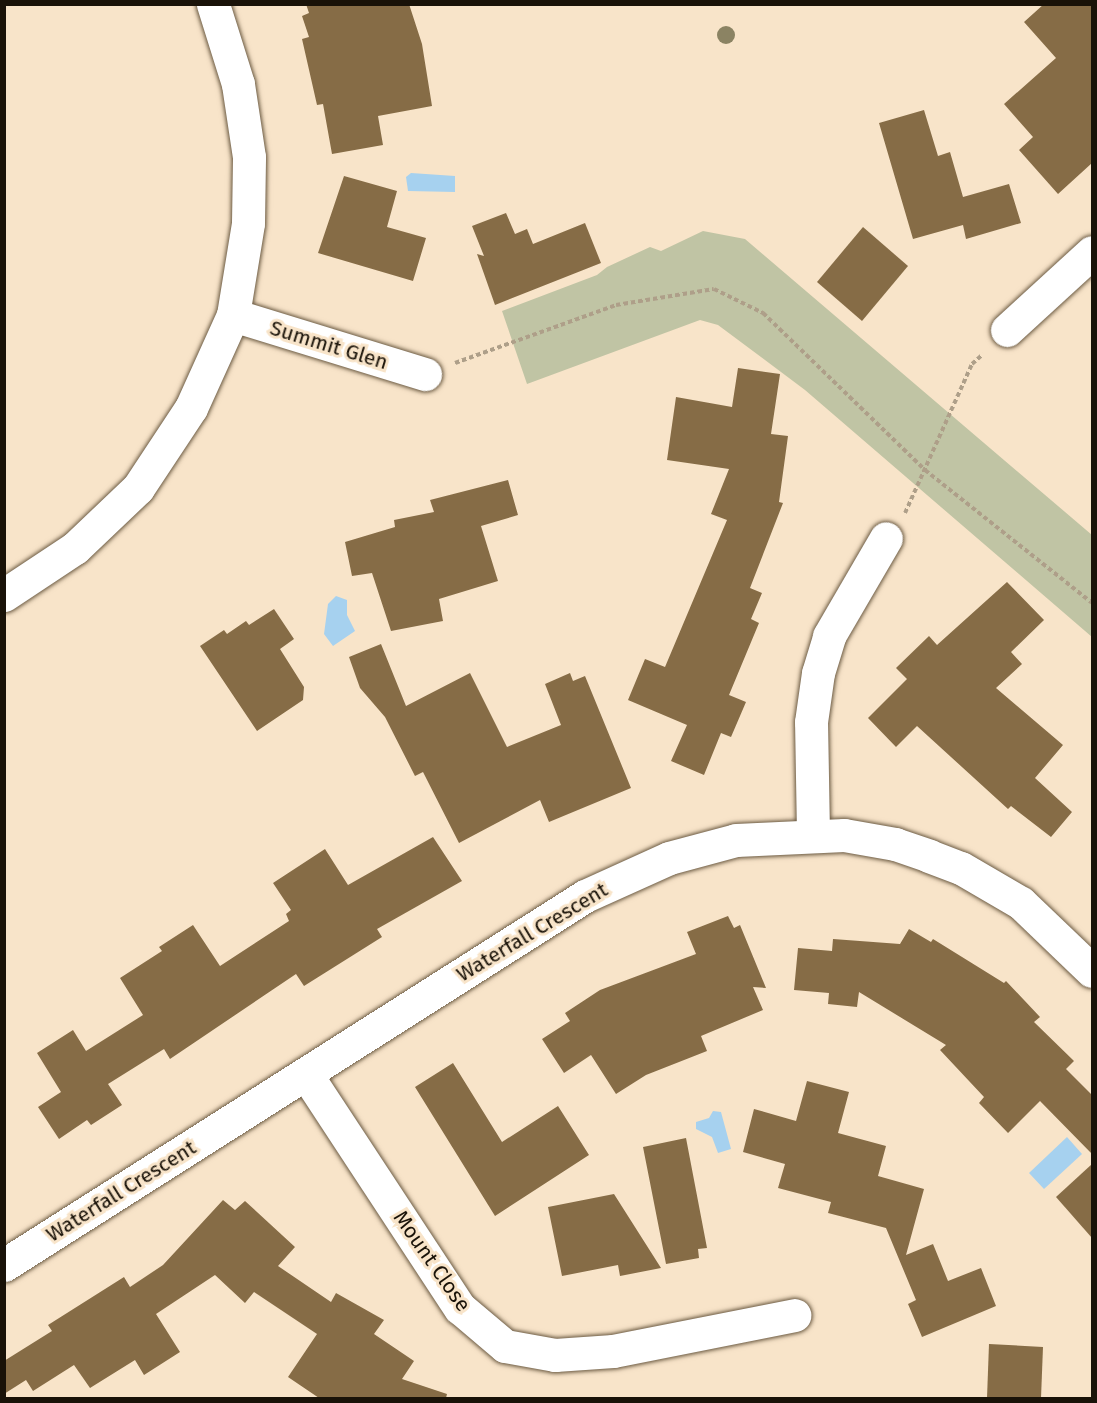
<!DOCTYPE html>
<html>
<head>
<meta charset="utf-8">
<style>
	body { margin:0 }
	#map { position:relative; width:1097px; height:1403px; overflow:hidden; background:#f8e4c9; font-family:"Fira Sans",sans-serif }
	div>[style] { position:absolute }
	.green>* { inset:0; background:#c0c4a4 }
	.water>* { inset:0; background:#a6d1ef }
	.building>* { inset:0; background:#866c46 }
	.path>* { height:4px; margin-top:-2px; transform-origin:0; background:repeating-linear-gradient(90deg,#ae9f89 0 4.5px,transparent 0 7.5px) }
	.roads { filter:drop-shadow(0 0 2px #6c5b43) drop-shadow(0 0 2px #6c5b43) }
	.minor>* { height:33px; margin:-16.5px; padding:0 16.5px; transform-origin:16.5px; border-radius:16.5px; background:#fff }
	.trees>* { width:18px; height:18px; margin:-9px; border-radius:50%; background:#8b8363 }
	span { translate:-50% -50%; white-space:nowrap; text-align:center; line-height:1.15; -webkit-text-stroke:6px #f8e4c9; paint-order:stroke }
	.street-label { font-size:21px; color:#191208 }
	.frame { position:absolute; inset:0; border:6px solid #191208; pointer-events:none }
</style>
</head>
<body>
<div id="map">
	<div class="green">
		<div style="clip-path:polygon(703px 231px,745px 239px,1092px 535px,1092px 637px,805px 390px,718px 325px,700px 320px,527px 384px,502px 311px,597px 275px,607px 267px,650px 247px,661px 251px)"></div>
	</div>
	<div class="water">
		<div style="clip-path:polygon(411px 173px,455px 176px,455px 192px,408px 191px,406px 177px)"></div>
		<div style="clip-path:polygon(336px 596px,347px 600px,347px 615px,355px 631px,333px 646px,324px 634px,328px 604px)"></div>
		<div style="clip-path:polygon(713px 1111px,721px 1112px,731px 1149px,718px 1153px,712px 1137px,696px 1129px,696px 1122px,709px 1118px)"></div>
		<div style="clip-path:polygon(1067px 1137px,1082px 1154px,1044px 1189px,1029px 1173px)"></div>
	</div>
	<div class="building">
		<div style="clip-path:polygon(306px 4px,409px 4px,422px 44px,432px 106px,378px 116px,383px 145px,332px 154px,323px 104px,317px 105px,302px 39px,309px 37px,302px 16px,309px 13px)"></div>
		<div style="clip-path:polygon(1044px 4px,1092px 4px,1092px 163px,1058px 194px,1019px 150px,1033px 137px,1004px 104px,1056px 58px,1024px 22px)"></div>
		<div style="clip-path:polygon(924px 110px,938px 156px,950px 152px,963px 197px,1009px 184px,1021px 223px,966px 239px,963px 225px,913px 239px,879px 123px)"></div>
		<div style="clip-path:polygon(344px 176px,397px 191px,387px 227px,426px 238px,413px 281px,318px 253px)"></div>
		<div style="clip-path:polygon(506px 213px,515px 234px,527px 229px,533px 244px,585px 223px,601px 263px,495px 305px,477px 254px,484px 256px,472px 226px)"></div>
		<div style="clip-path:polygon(863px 227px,908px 266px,862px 321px,817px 282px)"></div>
		<div style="clip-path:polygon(738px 368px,780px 374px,771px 434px,788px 436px,779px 502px,783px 503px,750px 588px,762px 593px,751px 619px,759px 623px,729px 695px,746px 702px,731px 737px,721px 733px,704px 775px,671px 761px,687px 725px,628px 700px,645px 659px,665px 667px,727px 520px,711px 514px,729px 469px,667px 460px,676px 397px,732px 407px)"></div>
		<div style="clip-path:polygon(508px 480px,518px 515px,481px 526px,498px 581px,439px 599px,443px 621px,391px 631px,372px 573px,352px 576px,345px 542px,395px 527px,394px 520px,434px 512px,430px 500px)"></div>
		<div style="clip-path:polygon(1007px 582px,1044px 620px,1011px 652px,1022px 664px,996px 688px,1063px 745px,1035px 778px,1072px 812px,1051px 837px,1011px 806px,1008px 809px,917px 726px,896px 747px,868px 718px,907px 679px,896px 668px,929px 636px,937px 645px)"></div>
		<div style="clip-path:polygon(274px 609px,294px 639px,280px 649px,304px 687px,303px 700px,257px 731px,200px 646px,224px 630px,227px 634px,246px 621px,249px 625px)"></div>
		<div style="clip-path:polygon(381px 644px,406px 706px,470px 673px,507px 747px,561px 725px,545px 684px,570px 673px,573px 681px,585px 676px,631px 788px,549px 822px,540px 800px,459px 843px,423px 772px,415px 776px,385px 717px,360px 688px,349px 657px)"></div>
		<div style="clip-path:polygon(433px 837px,462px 881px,377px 929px,382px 937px,304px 986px,296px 974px,170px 1059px,164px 1049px,108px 1084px,122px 1105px,91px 1125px,87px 1120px,59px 1139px,38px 1107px,61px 1092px,37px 1053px,73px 1030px,86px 1051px,143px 1015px,120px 978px,162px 951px,159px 947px,193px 925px,220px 966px,289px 921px,286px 914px,291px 910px,273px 883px,325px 849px,348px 885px)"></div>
		<div style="clip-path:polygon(728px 916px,734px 928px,740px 925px,766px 988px,753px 987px,763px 1010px,701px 1036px,707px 1051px,646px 1075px,616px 1094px,591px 1055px,564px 1073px,542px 1039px,570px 1021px,565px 1013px,600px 990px,696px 954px,687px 932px)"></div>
		<div style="clip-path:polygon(909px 929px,931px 942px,933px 939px,1004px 983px,1006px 981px,1040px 1017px,1034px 1022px,1074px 1061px,1066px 1069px,1092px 1095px,1092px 1154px,1040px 1101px,1008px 1133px,979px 1103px,984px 1097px,940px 1050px,946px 1045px,859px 992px,857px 1007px,828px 1004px,829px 993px,794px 990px,798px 948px,832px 951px,833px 939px,900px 944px)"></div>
		<div style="clip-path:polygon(453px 1063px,502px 1142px,558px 1106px,589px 1155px,495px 1216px,415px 1087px)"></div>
		<div style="clip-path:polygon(807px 1081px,849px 1092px,838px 1133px,886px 1146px,878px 1176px,924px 1189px,906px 1255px,933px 1244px,948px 1281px,981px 1268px,996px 1306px,922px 1337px,908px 1304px,916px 1300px,886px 1228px,828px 1213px,831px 1202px,778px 1188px,785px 1164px,743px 1152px,754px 1109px,796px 1121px)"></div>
		<div style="clip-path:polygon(686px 1138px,707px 1248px,698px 1249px,699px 1258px,666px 1264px,643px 1147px)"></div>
		<div style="clip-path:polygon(1092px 1164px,1092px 1238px,1056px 1197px)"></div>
		<div style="clip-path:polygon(614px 1194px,661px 1268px,620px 1276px,618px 1265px,562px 1276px,548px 1207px)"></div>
		<div style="clip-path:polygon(223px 1200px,235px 1210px,245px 1201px,295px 1247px,278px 1266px,331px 1302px,336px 1293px,384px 1320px,374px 1334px,414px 1361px,402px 1379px,447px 1394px,446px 1398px,319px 1398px,288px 1377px,317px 1334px,254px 1292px,245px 1303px,215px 1275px,156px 1314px,180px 1352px,144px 1375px,135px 1360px,90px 1388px,74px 1365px,33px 1391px,26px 1380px,4px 1394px,4px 1361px,52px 1331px,48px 1325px,124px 1277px,130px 1287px,163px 1265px)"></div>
		<div style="clip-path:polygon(989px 1344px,1043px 1347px,1041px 1398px,987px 1398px)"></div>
	</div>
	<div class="path">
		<div style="left:455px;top:363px;width:171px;rotate:-19.8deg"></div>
		<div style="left:616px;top:305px;width:99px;rotate:-9.3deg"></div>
		<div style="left:714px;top:289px;width:55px;rotate:26.1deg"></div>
		<div style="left:763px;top:313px;width:226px;rotate:44.1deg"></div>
		<div style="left:925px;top:470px;width:213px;rotate:38.5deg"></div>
		<div style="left:905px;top:513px;width:163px;rotate:-65.8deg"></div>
		<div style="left:972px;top:364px;width:15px;rotate:-42deg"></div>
	</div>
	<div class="roads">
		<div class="minor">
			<div style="left:233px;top:315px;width:201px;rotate:17.1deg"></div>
			<div style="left:1007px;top:330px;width:115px;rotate:-42.5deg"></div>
			<div style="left:4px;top:595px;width:85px;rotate:-33.5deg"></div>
			<div style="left:75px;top:548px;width:87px;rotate:-43.6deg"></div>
			<div style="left:138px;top:488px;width:96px;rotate:-56.5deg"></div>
			<div style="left:191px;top:408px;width:102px;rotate:-65.7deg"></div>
			<div style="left:233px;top:315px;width:93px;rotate:-80.7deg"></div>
			<div style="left:248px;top:223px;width:66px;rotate:-89.1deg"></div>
			<div style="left:249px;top:157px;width:74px;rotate:-98.6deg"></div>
			<div style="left:238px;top:84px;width:84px;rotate:-107.4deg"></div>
			<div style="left:813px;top:834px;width:112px;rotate:-91deg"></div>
			<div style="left:811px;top:722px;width:49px;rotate:-81.9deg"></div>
			<div style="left:818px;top:673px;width:39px;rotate:-73deg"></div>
			<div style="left:829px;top:636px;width:113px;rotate:-59.8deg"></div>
			<div style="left:306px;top:1074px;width:280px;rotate:56.7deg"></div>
			<div style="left:460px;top:1308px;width:59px;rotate:40.2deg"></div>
			<div style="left:505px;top:1346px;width:51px;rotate:10.2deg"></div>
			<div style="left:555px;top:1355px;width:58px;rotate:-3.9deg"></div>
			<div style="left:613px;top:1351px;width:185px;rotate:-11.2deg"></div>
			<div style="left:4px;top:1265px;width:688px;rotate:-32.42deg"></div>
			<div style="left:585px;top:896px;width:92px;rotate:-24.3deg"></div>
			<div style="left:669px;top:858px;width:69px;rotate:-15deg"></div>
			<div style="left:736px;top:840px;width:108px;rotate:-2.7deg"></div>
			<div style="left:844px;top:835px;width:52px;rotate:10deg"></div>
			<div style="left:895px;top:844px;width:36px;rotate:19deg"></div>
			<div style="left:929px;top:856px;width:34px;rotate:21deg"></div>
			<div style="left:961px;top:868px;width:69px;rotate:30.3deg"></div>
			<div style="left:1021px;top:903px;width:98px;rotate:43.8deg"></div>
		</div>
	</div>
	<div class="trees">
		<div style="left:726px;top:35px"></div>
	</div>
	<div class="street-label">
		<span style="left:329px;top:345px;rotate:17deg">Summit Glen</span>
		<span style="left:532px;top:932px;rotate:-31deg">Waterfall Crescent</span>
		<span style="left:121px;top:1191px;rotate:-32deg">Waterfall Crescent</span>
		<span style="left:432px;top:1261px;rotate:55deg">Mount Close</span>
	</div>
	<div class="frame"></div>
</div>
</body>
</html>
